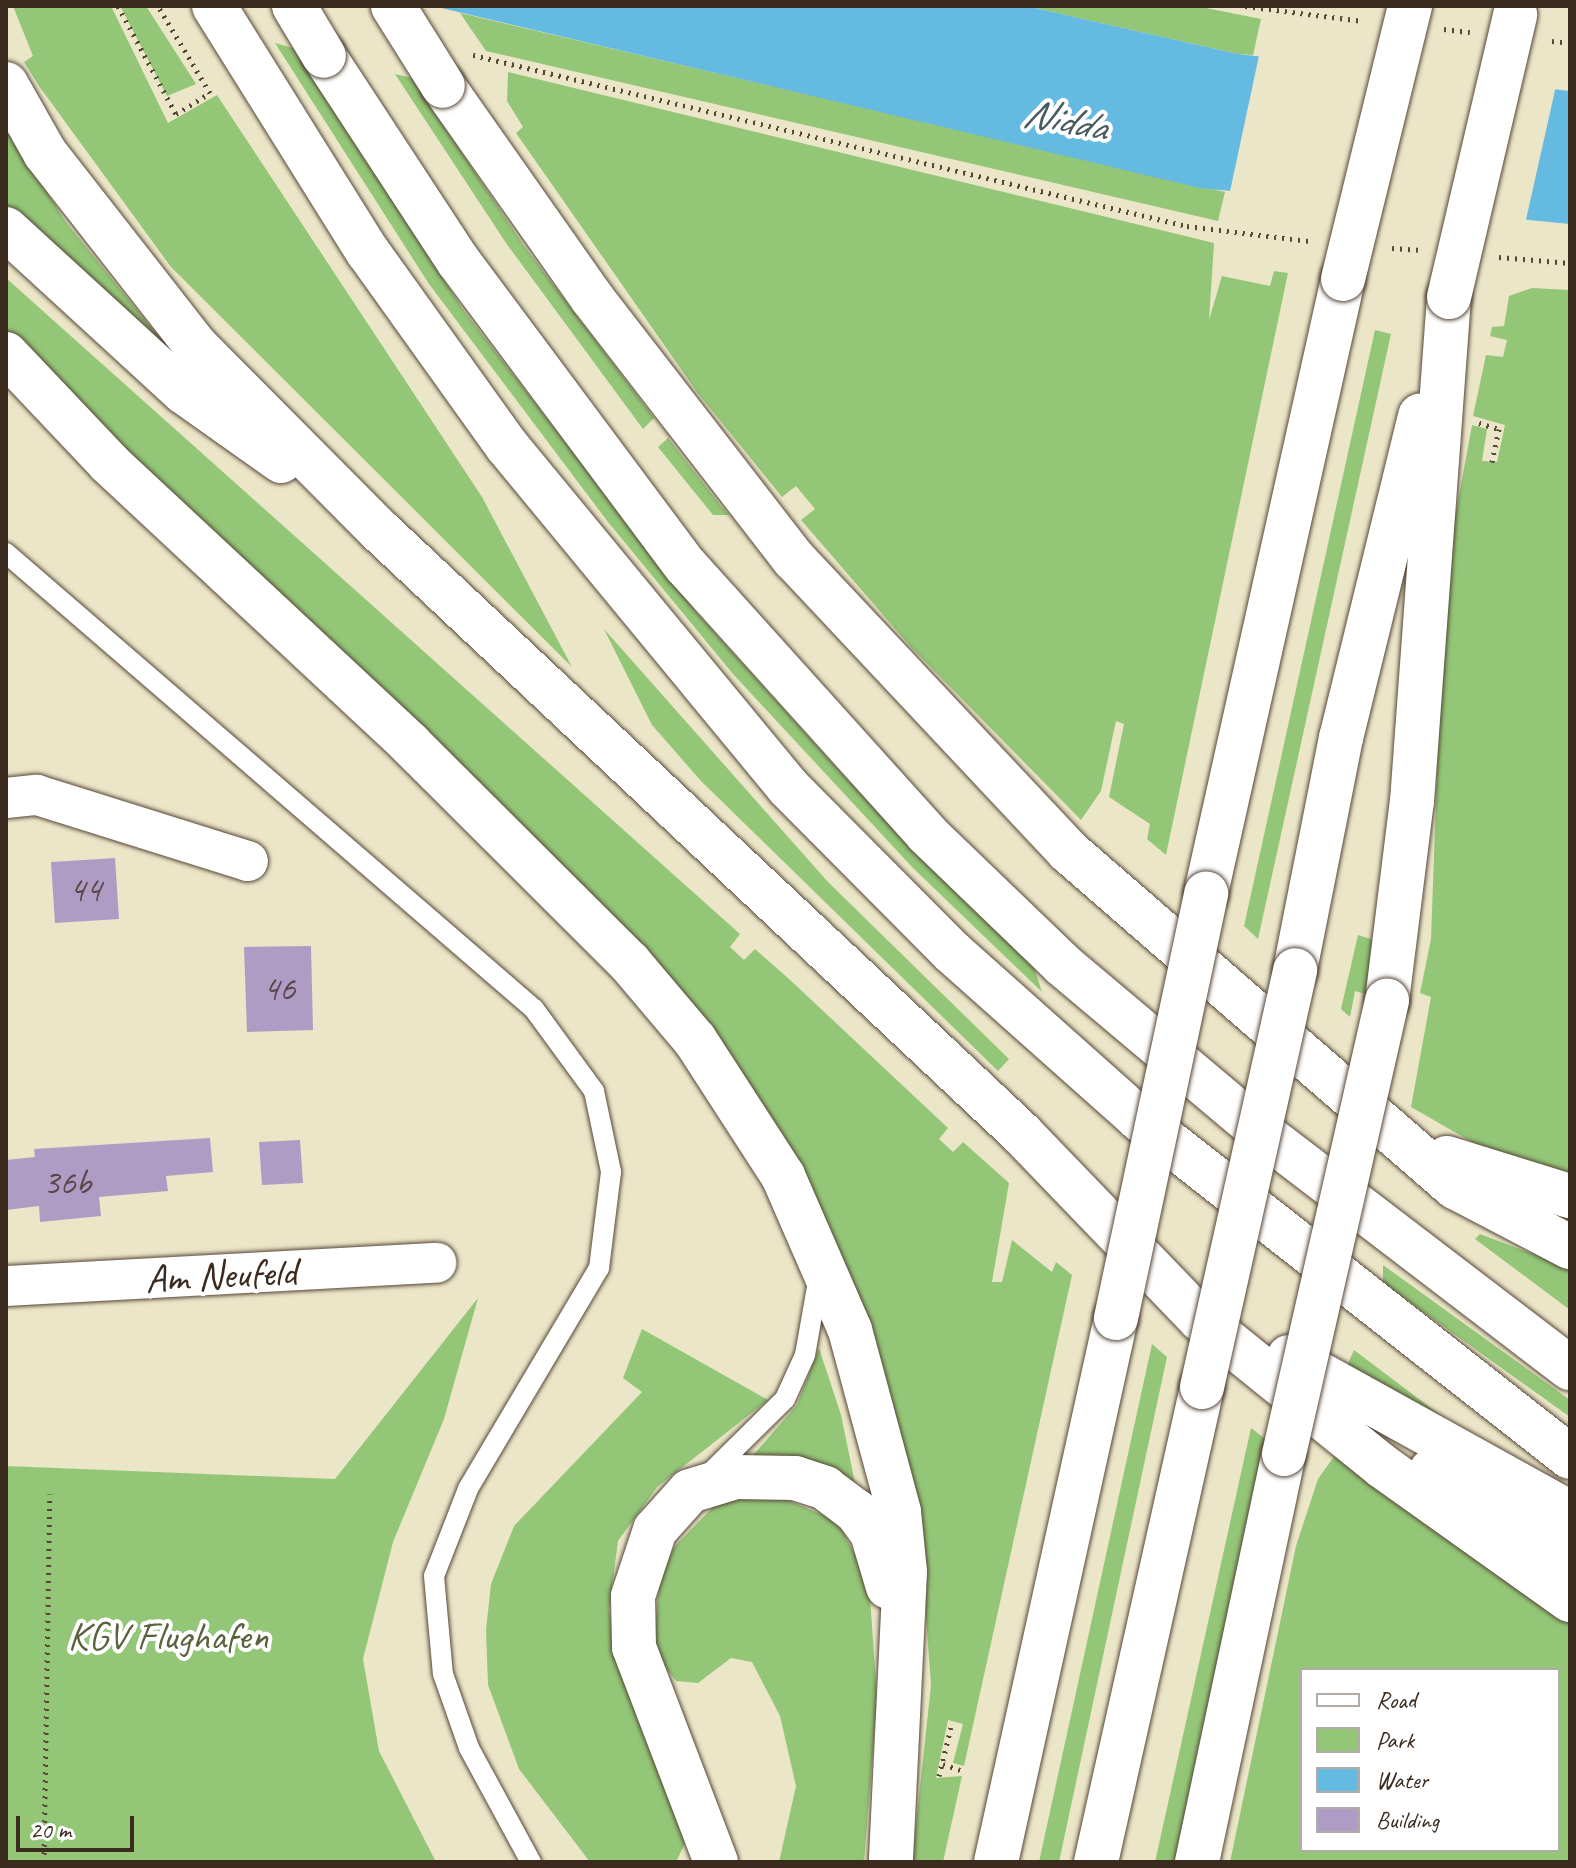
<!DOCTYPE html>
<html>
<head>
<meta charset="utf-8">
<style>
	body { margin:0 }
	#map { position:relative; width:1576px; height:1868px; overflow:hidden; background:#ece6c8; font-family:Caveat,sans-serif }
	div>[style] { position:absolute }
	.green>* { inset:0; background:#93c777 }
	.water>* { inset:0; background:#64bae1 }
	.pier>* { inset:0; background:#ece6c8 }
	.building>* { inset:0; background:#af9cc5 }
	.path>* { height:5px; margin-top:-2.5px; transform-origin:0; background:repeating-linear-gradient(90deg,#564638 0 2px,transparent 0 8px) }
	.roads { filter:drop-shadow(0 0 2px #564638) drop-shadow(0 0 2px #564638) }
	.lane>* { height:20px; margin:-10px; padding:0 10px; transform-origin:10px; border-radius:10px; background:#fff }
	.street>* { height:40px; margin:-20px; padding:0 20px; transform-origin:20px; border-radius:20px; background:#fff }
	.highway>* { height:44px; margin:-22px; padding:0 22px; transform-origin:22px; border-radius:22px; background:#fff }
	.bridges { filter:drop-shadow(0 0 2px #564638) drop-shadow(0 0 2px #564638) }
	.highway-bridge>* { height:44px; margin:-22px; padding:0 22px; transform-origin:22px; border-radius:22px; background:#fff }
	span { translate:-50% -50%; white-space:nowrap; text-align:center; line-height:1.15; -webkit-text-stroke:8px #fff; paint-order:stroke }
	.number-label { font-size:36px; color:#584648 }
	.number-label span { -webkit-text-stroke-width:0 }
	.street-label { font-size:40px; color:#3b2a1e }
	.park-label { font-size:40px; color:#5a613d }
	.water-label { font-size:42px; color:#495c62; font-style:italic }
	.frame { position:absolute; inset:0; border:8px solid #3b2a1e; pointer-events:none }
	.legend { position:absolute; left:1300px; top:1668px; width:260px; height:184px; box-sizing:border-box; background:#fff; border:2px solid #b1aaa5; margin:0; padding:10px 14px; list-style:none; font-size:24px; color:#3b2a1e }
	.legend li { display:flex; align-items:center; gap:16px; height:40px }
	.legend b { width:40px; border:2px solid #b1aaa5 }
	.scale { position:absolute; left:16px; top:1816px; width:118px; height:36px; box-sizing:border-box; border:4px solid #3b2a1e; border-top:0; padding-left:10px; font-size:24px; line-height:28px; white-space:nowrap; color:#3b2a1e; -webkit-text-stroke:6px #fff; paint-order:stroke }
</style>
</head>
<body>
<div id="map">
	<div class="green">
		<div style="clip-path:polygon(13px 6px,111px 6px,168px 123px,217px 95px,482px 497px,572px 667px,171px 267px,39px 86px,24px 62px,33px 56px)"></div>
		<div style="clip-path:polygon(120px 6px,146px 6px,196px 84px,167px 96px)"></div>
		<div style="clip-path:polygon(1026px 6px,1196px 6px,1261px 19px,1253px 55px,1238px 54px)"></div>
		<div style="clip-path:polygon(460px 13px,1225px 192px,1218px 221px,486px 51px)"></div>
		<div style="clip-path:polygon(275px 43px,293px 48px,464px 311px,696px 612px,844px 776px,1034px 967px,1042px 992px,913px 868px,733px 674px,608px 522px,429px 284px)"></div>
		<div style="clip-path:polygon(508px 72px,1214px 243px,1209px 320px,1222px 276px,1270px 286px,1274px 271px,1288px 273px,1166px 855px,1147px 839px,1150px 824px,1109px 797px,1124px 724px,1116px 721px,1101px 791px,1081px 820px,910px 646px,801px 520px,815px 509px,796px 486px,782px 497px,697px 392px,516px 133px,523px 127px,507px 101px)"></div>
		<div style="clip-path:polygon(395px 74px,412px 78px,524px 246px,654px 418px,643px 429px,506px 243px)"></div>
		<div style="clip-path:polygon(6px 126px,65px 221px,181px 365px,6px 214px)"></div>
		<div style="clip-path:polygon(6px 278px,740px 934px,730px 947px,744px 960px,755px 949px,788px 978px,948px 1128px,939px 1139px,953px 1152px,963px 1142px,1009px 1183px,992px 1282px,1002px 1282px,1012px 1240px,1052px 1272px,1056px 1262px,1072px 1275px,964px 1766px,953px 1763px,963px 1724px,948px 1720px,936px 1778px,962px 1776px,943px 1862px,912px 1862px,931px 1685px,925px 1604px,788px 1153px,25px 354px,6px 332px)"></div>
		<div style="clip-path:polygon(1532px 288px,1570px 290px,1570px 1174px,1486px 1150px,1411px 1107px,1431px 997px,1420px 993px,1431px 939px,1444px 577px,1472px 425px,1487px 429px,1482px 461px,1497px 462px,1505px 425px,1473px 416px,1486px 355px,1503px 357px,1507px 340px,1490px 336px,1492px 327px,1504px 326px,1509px 296px)"></div>
		<div style="clip-path:polygon(1375px 330px,1391px 334px,1258px 939px,1244px 926px)"></div>
		<div style="clip-path:polygon(668px 438px,721px 506px,729px 515px,713px 515px,658px 447px)"></div>
		<div style="clip-path:polygon(604px 629px,828px 882px,1009px 1059px,998px 1071px,701px 781px,652px 725px)"></div>
		<div style="clip-path:polygon(1358px 935px,1377px 941px,1365px 994px,1355px 991px,1350px 1017px,1341px 1009px)"></div>
		<div style="clip-path:polygon(1480px 1234px,1570px 1268px,1570px 1310px,1475px 1239px)"></div>
		<div style="clip-path:polygon(1383px 1265px,1570px 1400px,1570px 1417px,1383px 1283px)"></div>
		<div style="clip-path:polygon(478px 1298px,444px 1419px,393px 1542px,363px 1659px,379px 1751px,436px 1862px,6px 1862px,6px 1466px,335px 1479px)"></div>
		<div style="clip-path:polygon(642px 1329px,768px 1400px,657px 1487px,618px 1541px,609px 1610px,615px 1649px,688px 1837px,676px 1862px,590px 1862px,519px 1769px,488px 1685px,486px 1630px,491px 1584px,514px 1526px,642px 1392px,623px 1378px)"></div>
		<div style="clip-path:polygon(1152px 1344px,1167px 1357px,1059px 1862px,1039px 1862px)"></div>
		<div style="clip-path:polygon(819px 1348px,841px 1415px,856px 1488px,749px 1460px,797px 1405px)"></div>
		<div style="clip-path:polygon(1354px 1350px,1456px 1427px,1347px 1366px)"></div>
		<div style="clip-path:polygon(1251px 1428px,1268px 1441px,1176px 1862px,1155px 1862px)"></div>
		<div style="clip-path:polygon(evenodd,1338px 1451px,1570px 1616px,1570px 1862px,1230px 1862px,1296px 1546px,1318px 1479px,1338px 1451px,1302px 1670px,1558px 1670px,1558px 1850px,1302px 1850px,1302px 1670px)"></div>
		<div style="clip-path:polygon(752px 1496px,779px 1497px,826px 1516px,842px 1530px,869px 1582px,877px 1699px,864px 1862px,779px 1862px,796px 1786px,780px 1716px,752px 1662px,731px 1658px,698px 1683px,676px 1681px,653px 1652px,660px 1575px,675px 1546px,717px 1503px)"></div>
	</div>
	<div class="water">
		<div style="clip-path:polygon(433px 6px,1026px 6px,1238px 54px,1570px 91px,1570px 224px,1200px 188px)"></div>
	</div>
	<div class="pier">
		<div style="clip-path:polygon(1260px 51px,1556px 86px,1525px 224px,1229px 196px)"></div>
	</div>
	<div class="building">
		<div style="clip-path:polygon(115px 858px,119px 919px,55px 923px,51px 862px)"></div>
		<div style="clip-path:polygon(311px 946px,313px 1030px,247px 1032px,244px 947px)"></div>
		<div style="clip-path:polygon(210px 1138px,213px 1172px,166px 1176px,168px 1191px,99px 1197px,101px 1216px,40px 1222px,39px 1206px,6px 1210px,6px 1160px,35px 1157px,34px 1149px)"></div>
		<div style="clip-path:polygon(300px 1140px,303px 1183px,262px 1185px,259px 1142px)"></div>
	</div>
	<div class="path">
		<div style="left:118px;top:6px;width:123px;rotate:61.8deg"></div>
		<div style="left:176px;top:114px;width:40px;rotate:-32deg"></div>
		<div style="left:210px;top:93px;width:101px;rotate:-120.9deg"></div>
		<div style="left:1245px;top:6px;width:119px;rotate:7.2deg"></div>
		<div style="left:1444px;top:29px;width:26px;rotate:7deg"></div>
		<div style="left:1552px;top:41px;width:18px;rotate:6deg"></div>
		<div style="left:473px;top:55px;width:734px;rotate:13.47deg"></div>
		<div style="left:1187px;top:226px;width:124px;rotate:7deg"></div>
		<div style="left:1392px;top:248px;width:26px;rotate:4deg"></div>
		<div style="left:1499px;top:257px;width:71px;rotate:4.8deg"></div>
		<div style="left:1479px;top:423px;width:21px;rotate:17deg"></div>
		<div style="left:1499px;top:429px;width:34px;rotate:102deg"></div>
		<div style="left:943px;top:1764px;width:21px;rotate:19deg"></div>
		<div style="left:939px;top:1776px;width:50px;rotate:-76.2deg"></div>
		<div style="left:44px;top:1862px;width:368px;rotate:-89.1deg"></div>
	</div>
	<div class="roads">
		<div class="lane">
			<div style="left:6px;top:553px;width:698px;rotate:40.82deg"></div>
			<div style="left:534px;top:1009px;width:102px;rotate:53.8deg"></div>
			<div style="left:594px;top:1091px;width:83px;rotate:78.1deg"></div>
			<div style="left:611px;top:1172px;width:97px;rotate:97.1deg"></div>
			<div style="left:599px;top:1268px;width:257px;rotate:120.7deg"></div>
			<div style="left:468px;top:1489px;width:93px;rotate:111.3deg"></div>
			<div style="left:434px;top:1576px;width:98px;rotate:84.8deg"></div>
			<div style="left:443px;top:1674px;width:78px;rotate:70.6deg"></div>
			<div style="left:469px;top:1748px;width:130px;rotate:61.5deg"></div>
			<div style="left:708px;top:1475px;width:108px;rotate:-44.6deg"></div>
			<div style="left:785px;top:1399px;width:48px;rotate:-65.6deg"></div>
			<div style="left:805px;top:1355px;width:75px;rotate:-80deg"></div>
		</div>
		<div class="street">
			<div style="left:6px;top:798px;width:31px;rotate:-6deg"></div>
			<div style="left:37px;top:795px;width:221px;rotate:17.4deg"></div>
			<div style="left:6px;top:1286px;width:431px;rotate:-3.1deg"></div>
		</div>
		<div class="highway">
			<div style="left:214px;top:6px;width:290px;rotate:58deg"></div>
			<div style="left:368px;top:252px;width:239px;rotate:54.4deg"></div>
			<div style="left:507px;top:446px;width:442px;rotate:50.5deg"></div>
			<div style="left:788px;top:787px;width:233px;rotate:45.2deg"></div>
			<div style="left:952px;top:952px;width:249px;rotate:41.7deg"></div>
			<div style="left:1138px;top:1118px;width:549px;rotate:38.12deg"></div>
			<div style="left:324px;top:56px;width:246px;rotate:56.8deg"></div>
			<div style="left:459px;top:262px;width:379px;rotate:53.3deg"></div>
			<div style="left:686px;top:566px;width:360px;rotate:48deg"></div>
			<div style="left:927px;top:834px;width:189px;rotate:43.9deg"></div>
			<div style="left:1063px;top:965px;width:259px;rotate:40.1deg"></div>
			<div style="left:1261px;top:1132px;width:389px;rotate:37.4deg"></div>
			<div style="left:6px;top:84px;width:79px;rotate:60.5deg"></div>
			<div style="left:45px;top:153px;width:245px;rotate:52deg"></div>
			<div style="left:196px;top:346px;width:262px;rotate:45.2deg"></div>
			<div style="left:381px;top:532px;width:879px;rotate:43.2deg"></div>
			<div style="left:1022px;top:1134px;width:257px;rotate:46.1deg"></div>
			<div style="left:1200px;top:1319px;width:234px;rotate:38.9deg"></div>
			<div style="left:1382px;top:1466px;width:231px;rotate:35.5deg"></div>
			<div style="left:443px;top:86px;width:259px;rotate:54.9deg"></div>
			<div style="left:592px;top:298px;width:330px;rotate:52.3deg"></div>
			<div style="left:794px;top:559px;width:400px;rotate:46.8deg"></div>
			<div style="left:1068px;top:851px;width:513px;rotate:40.97deg"></div>
			<div style="left:1455px;top:1187px;width:130px;rotate:27.6deg"></div>
			<div style="left:6px;top:229px;width:241px;rotate:42.5deg"></div>
			<div style="left:184px;top:392px;width:119px;rotate:35.4deg"></div>
			<div style="left:6px;top:354px;width:150px;rotate:46.6deg"></div>
			<div style="left:109px;top:463px;width:412px;rotate:43deg"></div>
			<div style="left:410px;top:744px;width:309px;rotate:44.9deg"></div>
			<div style="left:629px;top:962px;width:102px;rotate:49.8deg"></div>
			<div style="left:695px;top:1040px;width:162px;rotate:57.1deg"></div>
			<div style="left:783px;top:1176px;width:168px;rotate:66.5deg"></div>
			<div style="left:850px;top:1330px;width:188px;rotate:74.9deg"></div>
			<div style="left:899px;top:1512px;width:60px;rotate:84.3deg"></div>
			<div style="left:905px;top:1572px;width:290px;rotate:92.8deg"></div>
			<div style="left:1206px;top:893px;width:629px;rotate:-77.42deg"></div>
			<div style="left:1295px;top:970px;width:237px;rotate:-78.8deg"></div>
			<div style="left:1341px;top:738px;width:332px;rotate:-76.2deg"></div>
			<div style="left:1387px;top:1001px;width:202px;rotate:-82.9deg"></div>
			<div style="left:1412px;top:801px;width:505px;rotate:-85.8deg"></div>
			<div style="left:1447px;top:1158px;width:129px;rotate:17.2deg"></div>
			<div style="left:1289px;top:1357px;width:321px;rotate:29deg"></div>
			<div style="left:1431px;top:1471px;width:160px;rotate:29.9deg"></div>
			<div style="left:716px;top:1862px;width:230px;rotate:-110.9deg"></div>
			<div style="left:634px;top:1647px;width:51px;rotate:-91.1deg"></div>
			<div style="left:633px;top:1596px;width:70px;rotate:-71.6deg"></div>
			<div style="left:655px;top:1530px;width:52px;rotate:-48.1deg"></div>
			<div style="left:690px;top:1491px;width:48px;rotate:-16.9deg"></div>
			<div style="left:736px;top:1477px;width:59px;rotate:1deg"></div>
			<div style="left:795px;top:1478px;width:32px;rotate:18deg"></div>
			<div style="left:825px;top:1488px;width:39px;rotate:37deg"></div>
			<div style="left:856px;top:1511px;width:27px;rotate:54deg"></div>
			<div style="left:872px;top:1533px;width:56px;rotate:73.5deg"></div>
			<div style="left:996px;top:1862px;width:557px;rotate:-77.56deg"></div>
			<div style="left:1096px;top:1862px;width:487px;rotate:-77.4deg"></div>
			<div style="left:1197px;top:1862px;width:417px;rotate:-78deg"></div>
		</div>
	</div>
	<div class="bridges">
		<div class="highway-bridge">
			<div style="left:294px;top:6px;width:58px;rotate:59deg"></div>
			<div style="left:393px;top:6px;width:94px;rotate:58deg"></div>
			<div style="left:1343px;top:279px;width:281px;rotate:-76.2deg"></div>
			<div style="left:1449px;top:297px;width:290px;rotate:-76.8deg"></div>
			<div style="left:1116px;top:1318px;width:434px;rotate:-78deg"></div>
			<div style="left:1202px;top:1387px;width:427px;rotate:-77.4deg"></div>
			<div style="left:1284px;top:1454px;width:465px;rotate:-77.2deg"></div>
		</div>
	</div>
	<div class="number-label">
		<span style="left:85px;top:890px">44</span>
		<span style="left:279px;top:989px">46</span>
		<span style="left:67px;top:1183px">36b</span>
	</div>
	<div class="street-label">
		<span style="left:221px;top:1275px;rotate:-3deg">Am Neufeld</span>
	</div>
	<div class="park-label">
		<span style="left:168px;top:1636px">KGV Flughafen</span>
	</div>
	<div class="water-label">
		<span style="left:1065px;top:120px;rotate:11deg">Nidda</span>
	</div>
	<div class="frame"></div>
	<ul class="legend">
	<li><b style="height:10px;background:#fff"></b>Road</li>
	<li><b style="height:22px;background:#93c777"></b>Park</li>
	<li><b style="height:22px;background:#64bae1"></b>Water</li>
	<li><b style="height:22px;background:#af9cc5"></b>Building</li>
	</ul>
	<div class="scale">20 m</div>
</div>
</body>
</html>
